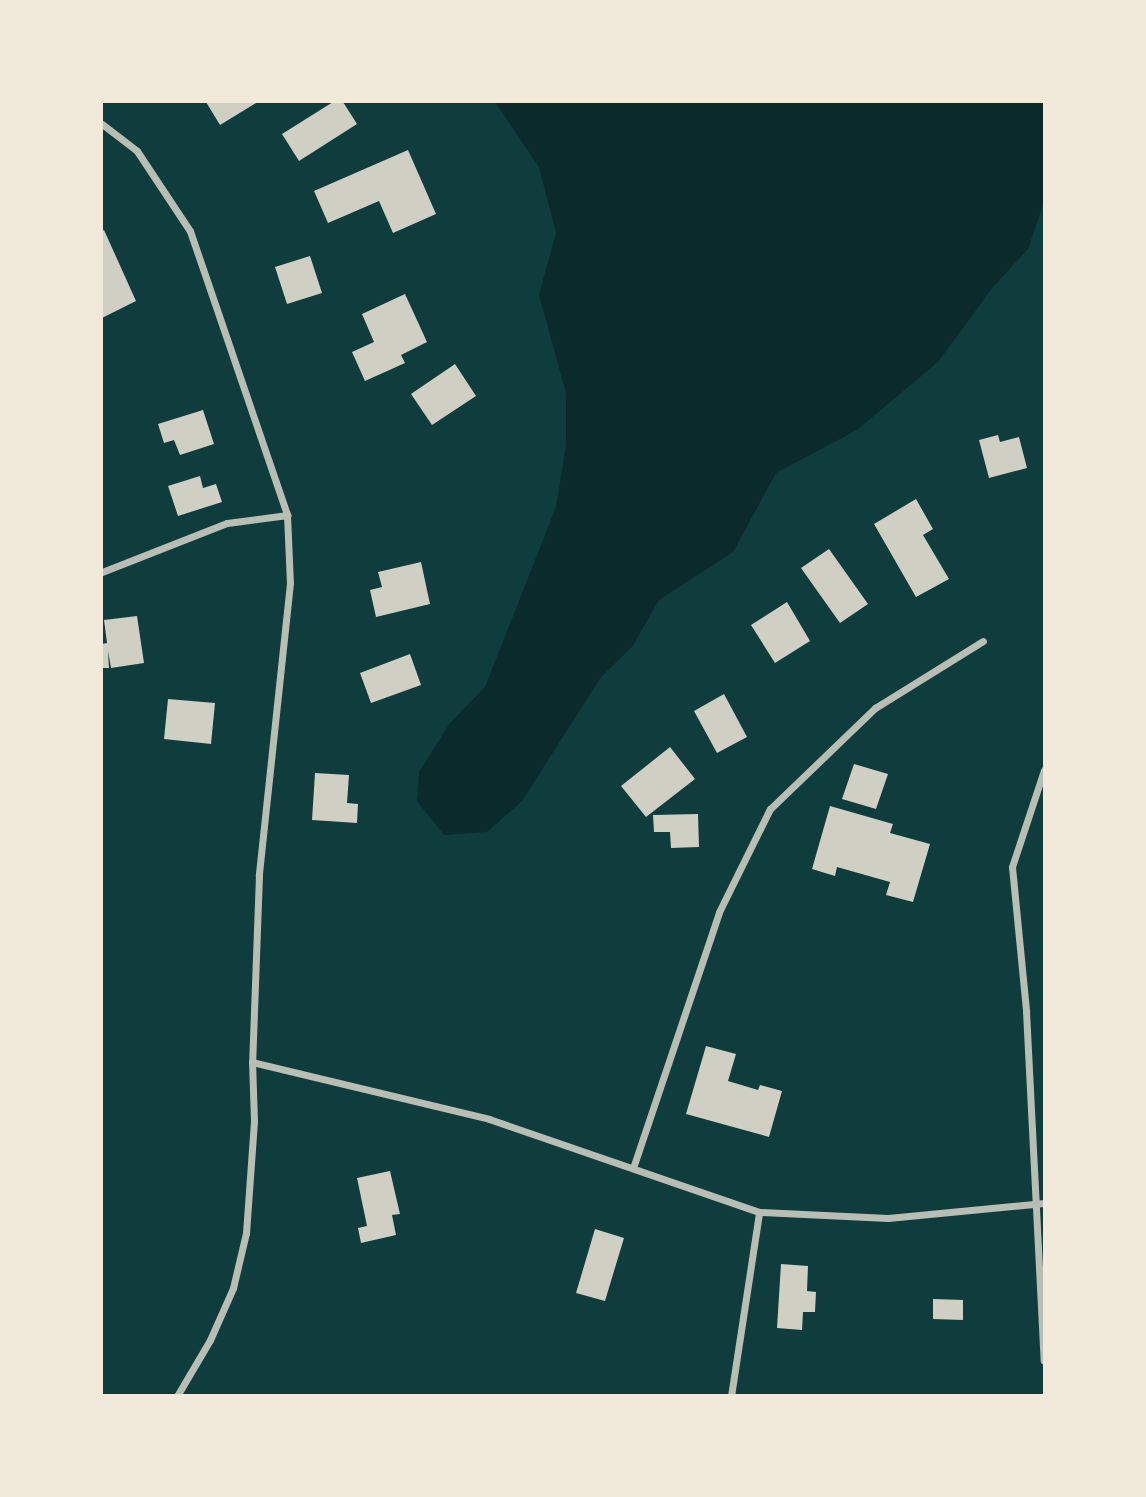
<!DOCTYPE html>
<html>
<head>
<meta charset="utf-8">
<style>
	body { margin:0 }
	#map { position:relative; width:1146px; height:1497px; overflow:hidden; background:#0f3d3e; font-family:"Varela Round",sans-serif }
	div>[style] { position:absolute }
	.water>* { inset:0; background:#0a2a2b }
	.building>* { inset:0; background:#cfcfc3 }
	.minor>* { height:7px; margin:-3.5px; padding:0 3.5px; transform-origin:3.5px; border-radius:3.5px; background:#b8beb3 }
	span { translate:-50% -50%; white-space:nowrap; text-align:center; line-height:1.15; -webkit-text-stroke:6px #f1e9da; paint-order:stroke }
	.frame { position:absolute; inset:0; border:103px solid #f1e9da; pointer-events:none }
</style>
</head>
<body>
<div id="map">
	<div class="water">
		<div style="clip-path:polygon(495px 102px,1044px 102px,1044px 202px,1028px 249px,993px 287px,938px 362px,857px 430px,776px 473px,733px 552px,659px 600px,632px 647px,601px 677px,522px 801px,487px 832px,444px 835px,417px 801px,419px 772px,450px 723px,485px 687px,556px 507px,566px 446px,566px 393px,539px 295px,556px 233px,539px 167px)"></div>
	</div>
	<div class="building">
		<div style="clip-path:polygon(206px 102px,255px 102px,256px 103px,220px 125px)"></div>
		<div style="clip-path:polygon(333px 102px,343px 102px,357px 124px,299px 161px,282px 134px)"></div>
		<div style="clip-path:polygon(408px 150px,436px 214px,393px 233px,379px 201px,328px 223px,314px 191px)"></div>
		<div style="clip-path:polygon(104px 230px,136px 301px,102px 318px,102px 231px)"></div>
		<div style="clip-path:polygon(310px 256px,322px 293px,287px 304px,275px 267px)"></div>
		<div style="clip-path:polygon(405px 294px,427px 342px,401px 355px,405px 363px,365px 381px,352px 352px,374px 342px,362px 314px)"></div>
		<div style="clip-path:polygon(455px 364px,476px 396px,432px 425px,411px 394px)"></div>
		<div style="clip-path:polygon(203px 410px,214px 444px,180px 455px,174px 440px,164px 443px,158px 424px)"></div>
		<div style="clip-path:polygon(998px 435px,1000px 442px,1019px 437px,1027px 468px,989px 478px,979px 440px)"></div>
		<div style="clip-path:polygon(200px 476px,203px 488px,216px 484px,222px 502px,178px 516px,168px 486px)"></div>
		<div style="clip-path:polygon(916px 499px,933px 529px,923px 535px,949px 579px,916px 597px,874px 524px)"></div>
		<div style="clip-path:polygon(829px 549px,868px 604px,840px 623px,801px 568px)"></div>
		<div style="clip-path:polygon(421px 562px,430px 604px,376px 617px,370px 590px,382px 587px,378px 572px)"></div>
		<div style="clip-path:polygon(787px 602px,810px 641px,775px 663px,751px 625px)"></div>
		<div style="clip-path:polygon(137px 616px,144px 663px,111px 668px,108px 651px,109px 668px,102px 668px,102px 644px,107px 643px,104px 620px)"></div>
		<div style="clip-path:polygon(410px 654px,421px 685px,371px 703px,360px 673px)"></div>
		<div style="clip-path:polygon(724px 694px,747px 737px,717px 753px,694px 711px)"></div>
		<div style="clip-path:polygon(168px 699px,215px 703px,211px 744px,164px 739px)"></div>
		<div style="clip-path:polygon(670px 747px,695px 779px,646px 817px,621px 786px)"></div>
		<div style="clip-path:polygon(854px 764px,888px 774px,876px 809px,842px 799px)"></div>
		<div style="clip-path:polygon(315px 773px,349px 775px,347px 803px,358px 804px,357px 823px,312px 820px)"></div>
		<div style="clip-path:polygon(830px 806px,893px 824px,890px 833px,930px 844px,913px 902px,886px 895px,890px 882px,837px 867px,835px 876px,812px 869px)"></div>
		<div style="clip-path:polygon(698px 814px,699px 847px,671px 848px,670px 832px,654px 832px,653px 815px)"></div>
		<div style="clip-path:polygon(706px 1046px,736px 1054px,728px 1081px,758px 1090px,760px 1085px,782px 1091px,769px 1137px,686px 1114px)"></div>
		<div style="clip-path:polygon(390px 1171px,400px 1214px,392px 1215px,396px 1235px,361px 1243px,358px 1228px,367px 1226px,357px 1178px)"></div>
		<div style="clip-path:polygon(595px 1229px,624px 1238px,605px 1301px,576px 1293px)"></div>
		<div style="clip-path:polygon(781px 1264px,808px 1266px,807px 1291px,816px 1292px,815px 1312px,803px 1312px,802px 1330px,777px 1328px)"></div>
		<div style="clip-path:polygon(933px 1299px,963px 1300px,963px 1320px,933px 1319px)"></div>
	</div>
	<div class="minor">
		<div style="left:102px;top:124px;width:44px;rotate:37.6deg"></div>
		<div style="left:137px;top:151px;width:96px;rotate:56.5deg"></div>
		<div style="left:190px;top:231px;width:300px;rotate:71.1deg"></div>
		<div style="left:287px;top:515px;width:68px;rotate:87.5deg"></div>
		<div style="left:290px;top:583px;width:294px;rotate:96.1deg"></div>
		<div style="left:259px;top:875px;width:187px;rotate:92.1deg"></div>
		<div style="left:252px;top:1062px;width:244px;rotate:13.5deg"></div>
		<div style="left:489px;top:1119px;width:286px;rotate:19deg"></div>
		<div style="left:759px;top:1212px;width:129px;rotate:2.7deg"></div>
		<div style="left:888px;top:1218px;width:157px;rotate:-5.5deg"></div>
		<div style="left:102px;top:572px;width:134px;rotate:-21.4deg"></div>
		<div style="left:227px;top:523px;width:61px;rotate:-7.6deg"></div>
		<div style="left:1044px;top:770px;width:102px;rotate:108.3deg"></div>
		<div style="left:1012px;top:867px;width:145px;rotate:84.4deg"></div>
		<div style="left:1026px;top:1011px;width:350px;rotate:87.1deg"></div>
		<div style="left:633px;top:1168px;width:270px;rotate:-71.4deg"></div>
		<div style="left:719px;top:912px;width:115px;rotate:-63.7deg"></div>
		<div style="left:770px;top:809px;width:146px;rotate:-43.9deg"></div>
		<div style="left:875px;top:708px;width:127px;rotate:-31.8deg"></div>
		<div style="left:177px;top:1396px;width:65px;rotate:-59.5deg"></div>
		<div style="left:210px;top:1340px;width:57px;rotate:-66.1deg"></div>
		<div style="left:233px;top:1288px;width:57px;rotate:-76.7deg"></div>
		<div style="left:246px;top:1233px;width:112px;rotate:-85.9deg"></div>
		<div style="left:254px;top:1121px;width:59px;rotate:-91.9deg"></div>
		<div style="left:731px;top:1396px;width:186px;rotate:-81.3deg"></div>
	</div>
	<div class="frame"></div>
</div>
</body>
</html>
